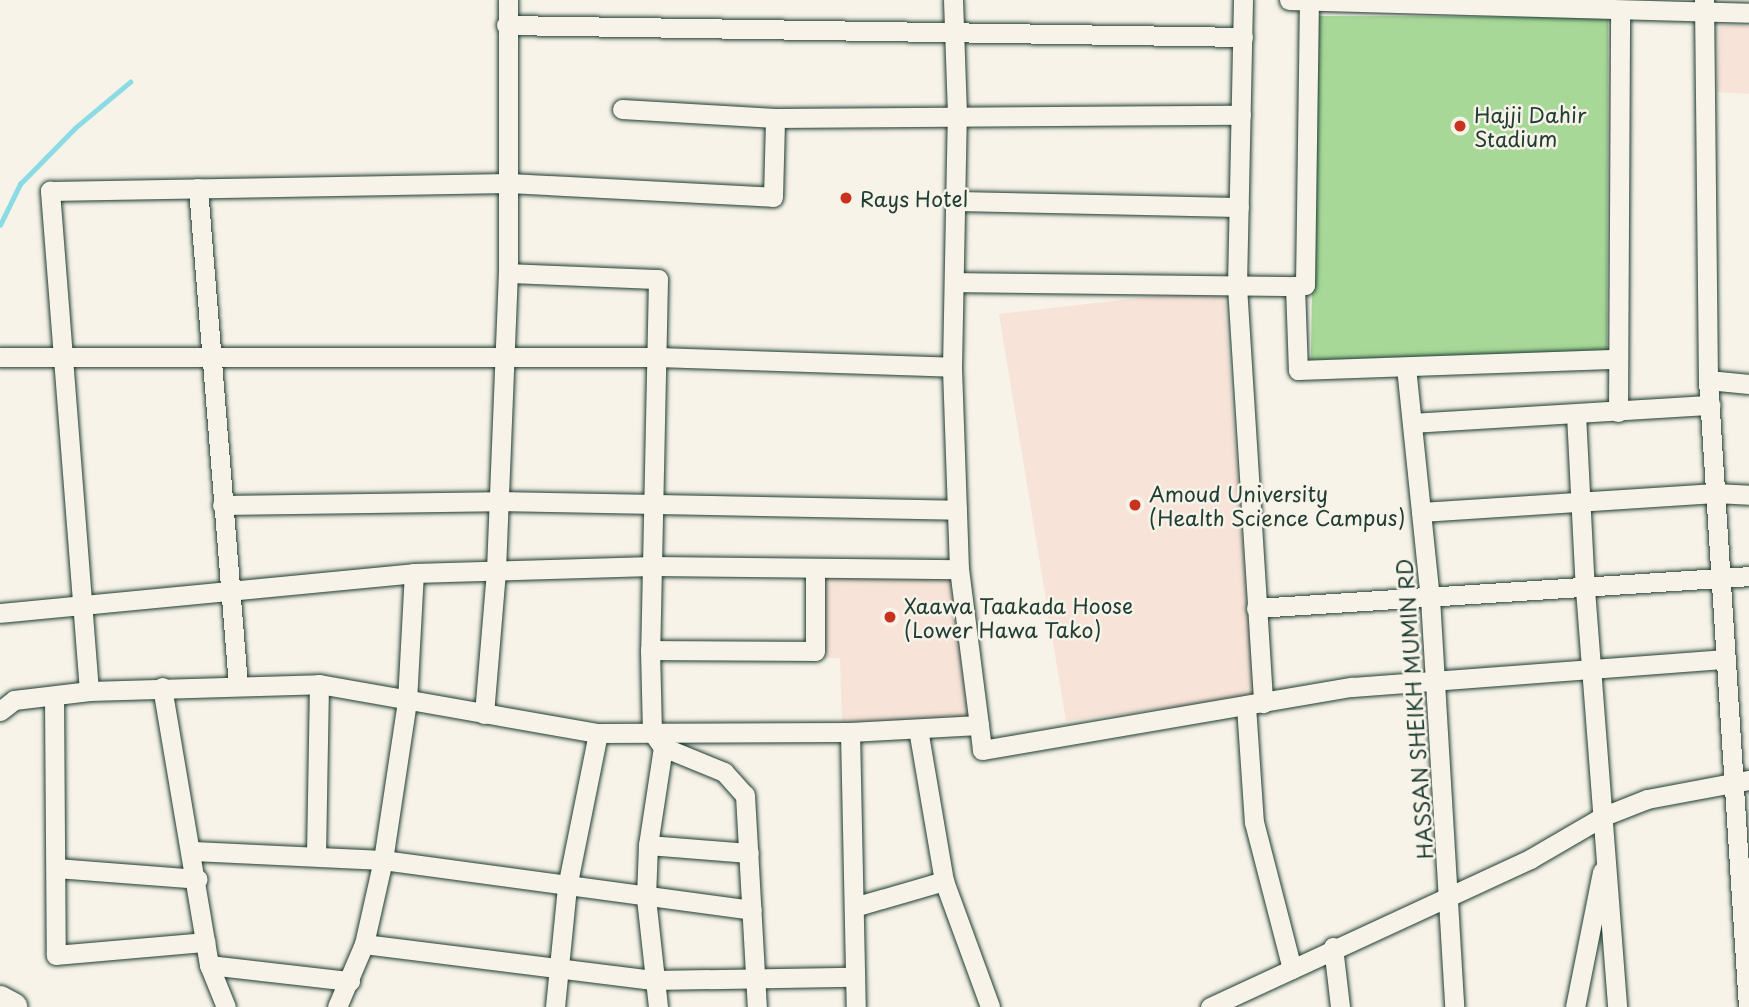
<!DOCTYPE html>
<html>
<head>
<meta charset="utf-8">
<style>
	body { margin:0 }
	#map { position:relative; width:1749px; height:1007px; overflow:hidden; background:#f7f3e8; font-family:"Playpen Sans",sans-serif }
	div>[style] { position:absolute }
	.built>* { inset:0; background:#f7e3d8 }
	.green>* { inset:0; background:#a7d898 }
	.stream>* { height:4.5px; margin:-2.25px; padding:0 2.25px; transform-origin:2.25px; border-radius:2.25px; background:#8adbe4 }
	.roads { filter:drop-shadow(0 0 2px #1f3d34) drop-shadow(0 0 2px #1f3d34) }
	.minor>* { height:19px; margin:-9.5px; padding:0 9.5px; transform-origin:9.5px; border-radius:9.5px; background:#f7f3e8 }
	.highway>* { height:28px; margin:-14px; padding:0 14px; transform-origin:14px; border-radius:14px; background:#f7f3e8 }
	.dots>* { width:19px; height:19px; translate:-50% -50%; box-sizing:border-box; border:4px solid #f7f3e8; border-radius:50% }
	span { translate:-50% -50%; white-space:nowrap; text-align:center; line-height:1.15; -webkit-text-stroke:5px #f7f3e8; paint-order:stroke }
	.poi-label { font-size:21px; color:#1f3d34 }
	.left { translate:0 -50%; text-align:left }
	.street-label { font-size:21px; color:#1f3d34 }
</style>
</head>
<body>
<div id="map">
	<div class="built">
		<div style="clip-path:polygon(1720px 25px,1749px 26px,1749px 94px,1717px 92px)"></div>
		<div style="clip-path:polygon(1192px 292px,1224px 296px,1254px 697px,1066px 721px,999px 314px)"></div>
		<div style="clip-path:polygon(823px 575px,952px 577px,968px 716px,842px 723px,840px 658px,821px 658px)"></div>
	</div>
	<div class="green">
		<div style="clip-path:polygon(1315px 16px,1608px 17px,1607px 351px,1311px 360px)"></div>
	</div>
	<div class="stream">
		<div style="left:0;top:225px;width:46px;rotate:-64deg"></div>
		<div style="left:20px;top:184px;width:78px;rotate:-45.5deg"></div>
		<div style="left:75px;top:128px;width:72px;rotate:-39.9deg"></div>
	</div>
	<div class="roads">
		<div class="minor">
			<div style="left:1243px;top:0;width:286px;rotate:91.2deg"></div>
			<div style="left:1237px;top:286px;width:418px;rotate:86.4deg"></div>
			<div style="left:1289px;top:0;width:460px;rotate:1.6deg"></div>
			<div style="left:1704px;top:0;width:380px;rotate:89.4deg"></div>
			<div style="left:1708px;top:380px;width:628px;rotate:86.35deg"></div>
			<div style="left:506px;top:25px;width:737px;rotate:0.93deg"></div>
			<div style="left:622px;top:109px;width:153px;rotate:3.4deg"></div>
			<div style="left:775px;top:118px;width:466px;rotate:-0.4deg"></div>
			<div style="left:198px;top:188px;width:497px;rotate:85.4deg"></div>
			<div style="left:955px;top:201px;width:284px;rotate:1.2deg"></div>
			<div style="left:508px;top:273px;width:150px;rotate:2.3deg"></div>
			<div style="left:658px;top:279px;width:371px;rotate:91.2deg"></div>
			<div style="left:650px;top:650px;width:82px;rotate:88.6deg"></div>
			<div style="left:652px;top:732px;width:19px;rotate:54deg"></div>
			<div style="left:663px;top:747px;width:99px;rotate:98.7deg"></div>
			<div style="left:648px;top:845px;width:53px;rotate:92.2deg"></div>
			<div style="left:646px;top:898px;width:110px;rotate:83.7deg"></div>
			<div style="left:956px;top:282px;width:339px;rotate:0.7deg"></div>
			<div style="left:1295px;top:286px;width:84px;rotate:88deg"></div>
			<div style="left:1298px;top:370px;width:320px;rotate:-2deg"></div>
			<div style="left:1295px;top:286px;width:10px;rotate:-6deg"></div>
			<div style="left:1305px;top:285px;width:282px;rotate:-89.2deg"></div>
			<div style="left:0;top:357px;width:657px"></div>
			<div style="left:657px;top:357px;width:295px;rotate:1.9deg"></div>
			<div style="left:1406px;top:367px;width:232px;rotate:84.1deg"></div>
			<div style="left:1430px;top:598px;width:410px;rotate:86.6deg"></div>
			<div style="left:1708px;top:380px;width:41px;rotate:5.6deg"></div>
			<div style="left:1618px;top:412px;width:402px;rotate:-89.7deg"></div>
			<div style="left:1576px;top:414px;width:175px;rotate:87.1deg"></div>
			<div style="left:1585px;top:589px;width:419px;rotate:85.6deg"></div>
			<div style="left:1412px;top:423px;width:299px;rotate:-3.5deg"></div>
			<div style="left:222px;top:505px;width:274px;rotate:-0.8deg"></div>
			<div style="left:496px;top:501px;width:461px;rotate:1.1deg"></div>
			<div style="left:1421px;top:512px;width:295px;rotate:-3.7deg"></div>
			<div style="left:1715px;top:493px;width:34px;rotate:3deg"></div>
			<div style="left:1256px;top:608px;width:494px;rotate:-3.7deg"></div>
			<div style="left:0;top:613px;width:416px;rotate:-5.5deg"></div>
			<div style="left:414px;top:573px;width:238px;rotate:-1.7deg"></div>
			<div style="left:652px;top:566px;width:307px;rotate:0.6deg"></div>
			<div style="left:650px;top:650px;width:165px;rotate:0.3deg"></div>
			<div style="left:815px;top:651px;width:83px;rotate:-90deg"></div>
			<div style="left:162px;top:687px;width:282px;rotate:80.4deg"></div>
			<div style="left:209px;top:965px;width:45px;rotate:68deg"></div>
			<div style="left:89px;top:691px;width:502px;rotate:-94.46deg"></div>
			<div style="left:50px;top:191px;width:459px;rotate:-1deg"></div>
			<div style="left:509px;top:183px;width:264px;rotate:3deg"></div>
			<div style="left:773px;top:197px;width:79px;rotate:-88.5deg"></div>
			<div style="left:54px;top:696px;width:259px;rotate:89.6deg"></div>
			<div style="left:56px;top:955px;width:150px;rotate:-5deg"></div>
			<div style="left:1246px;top:706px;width:116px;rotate:86.1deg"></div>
			<div style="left:1254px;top:822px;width:152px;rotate:75.5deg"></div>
			<div style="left:0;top:711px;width:18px;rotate:-38deg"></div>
			<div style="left:14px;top:700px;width:76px;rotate:-6.8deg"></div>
			<div style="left:89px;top:691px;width:230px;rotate:-1.7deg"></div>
			<div style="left:319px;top:684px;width:283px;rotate:10deg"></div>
			<div style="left:598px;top:733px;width:252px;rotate:-0.2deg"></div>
			<div style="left:850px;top:732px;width:129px;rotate:-3.1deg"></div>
			<div style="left:979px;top:725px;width:157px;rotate:-97.3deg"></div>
			<div style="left:959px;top:569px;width:202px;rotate:-92deg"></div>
			<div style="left:952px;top:367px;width:253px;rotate:-88.9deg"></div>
			<div style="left:957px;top:114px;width:114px;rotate:-92deg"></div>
			<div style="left:484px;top:714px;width:144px;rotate:-85.2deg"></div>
			<div style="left:496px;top:570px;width:297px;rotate:-87.7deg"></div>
			<div style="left:508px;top:273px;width:273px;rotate:-90deg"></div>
			<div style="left:979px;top:725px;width:25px;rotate:83deg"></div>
			<div style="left:982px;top:750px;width:375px;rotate:-9.7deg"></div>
			<div style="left:1352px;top:687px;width:372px;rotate:-4.3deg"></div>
			<div style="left:918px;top:729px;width:154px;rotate:80.3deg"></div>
			<div style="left:944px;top:881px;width:134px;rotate:69.9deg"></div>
			<div style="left:850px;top:732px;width:275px;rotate:88.8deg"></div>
			<div style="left:663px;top:747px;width:66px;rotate:22.3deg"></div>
			<div style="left:724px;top:772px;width:31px;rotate:48deg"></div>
			<div style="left:745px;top:795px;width:212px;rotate:86.8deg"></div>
			<div style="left:648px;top:845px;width:101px;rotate:4.5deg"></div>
			<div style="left:193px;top:851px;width:190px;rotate:2.7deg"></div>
			<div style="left:383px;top:860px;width:372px;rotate:7.7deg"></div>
			<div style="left:316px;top:856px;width:172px;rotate:-89deg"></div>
			<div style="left:56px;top:868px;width:142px;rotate:4.4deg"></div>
			<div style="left:854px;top:907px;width:94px;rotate:-16.1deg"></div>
			<div style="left:364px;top:944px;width:291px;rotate:7.1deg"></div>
			<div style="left:653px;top:980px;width:200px;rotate:-0.9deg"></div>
			<div style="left:1333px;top:947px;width:60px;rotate:83.3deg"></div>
			<div style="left:209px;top:965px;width:142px;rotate:6.5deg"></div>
			<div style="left:337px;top:1007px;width:69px;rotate:-66.8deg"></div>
			<div style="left:364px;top:944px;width:86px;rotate:-77.3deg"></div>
			<div style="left:383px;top:860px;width:161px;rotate:-81.4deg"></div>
			<div style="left:407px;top:701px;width:128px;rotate:-86.9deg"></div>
			<div style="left:555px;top:1007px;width:121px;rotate:-84.3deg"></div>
			<div style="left:567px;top:887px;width:157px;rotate:-78.6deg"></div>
			<div style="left:1210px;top:1007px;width:353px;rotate:-24.8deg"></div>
			<div style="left:1530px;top:859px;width:86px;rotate:-30.2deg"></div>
			<div style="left:1604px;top:816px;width:46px;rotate:-21.6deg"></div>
			<div style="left:1647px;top:799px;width:104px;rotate:-10.6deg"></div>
			<div style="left:1575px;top:1007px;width:138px;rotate:-78.7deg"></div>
		</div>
		<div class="highway">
			<div style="left:0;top:1000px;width:15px;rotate:28deg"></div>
		</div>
	</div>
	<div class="dots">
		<div style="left:1460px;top:126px;background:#c8321e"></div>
		<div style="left:846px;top:198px;background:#c8321e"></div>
		<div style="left:1135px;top:505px;background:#c8321e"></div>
		<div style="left:890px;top:617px;background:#c8321e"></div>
	</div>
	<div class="poi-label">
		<span class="left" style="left:1474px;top:126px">Hajji Dahir<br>Stadium</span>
		<span class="left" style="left:860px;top:198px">Rays Hotel</span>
		<span class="left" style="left:1149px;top:505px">Amoud University<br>(Health Science Campus)</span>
		<span class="left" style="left:904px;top:617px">Xaawa Taakada Hoose<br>(Lower Hawa Tako)</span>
	</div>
	<div class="street-label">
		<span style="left:1414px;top:709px;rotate:-94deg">HASSAN SHEIKH MUMIN RD</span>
	</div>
</div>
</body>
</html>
